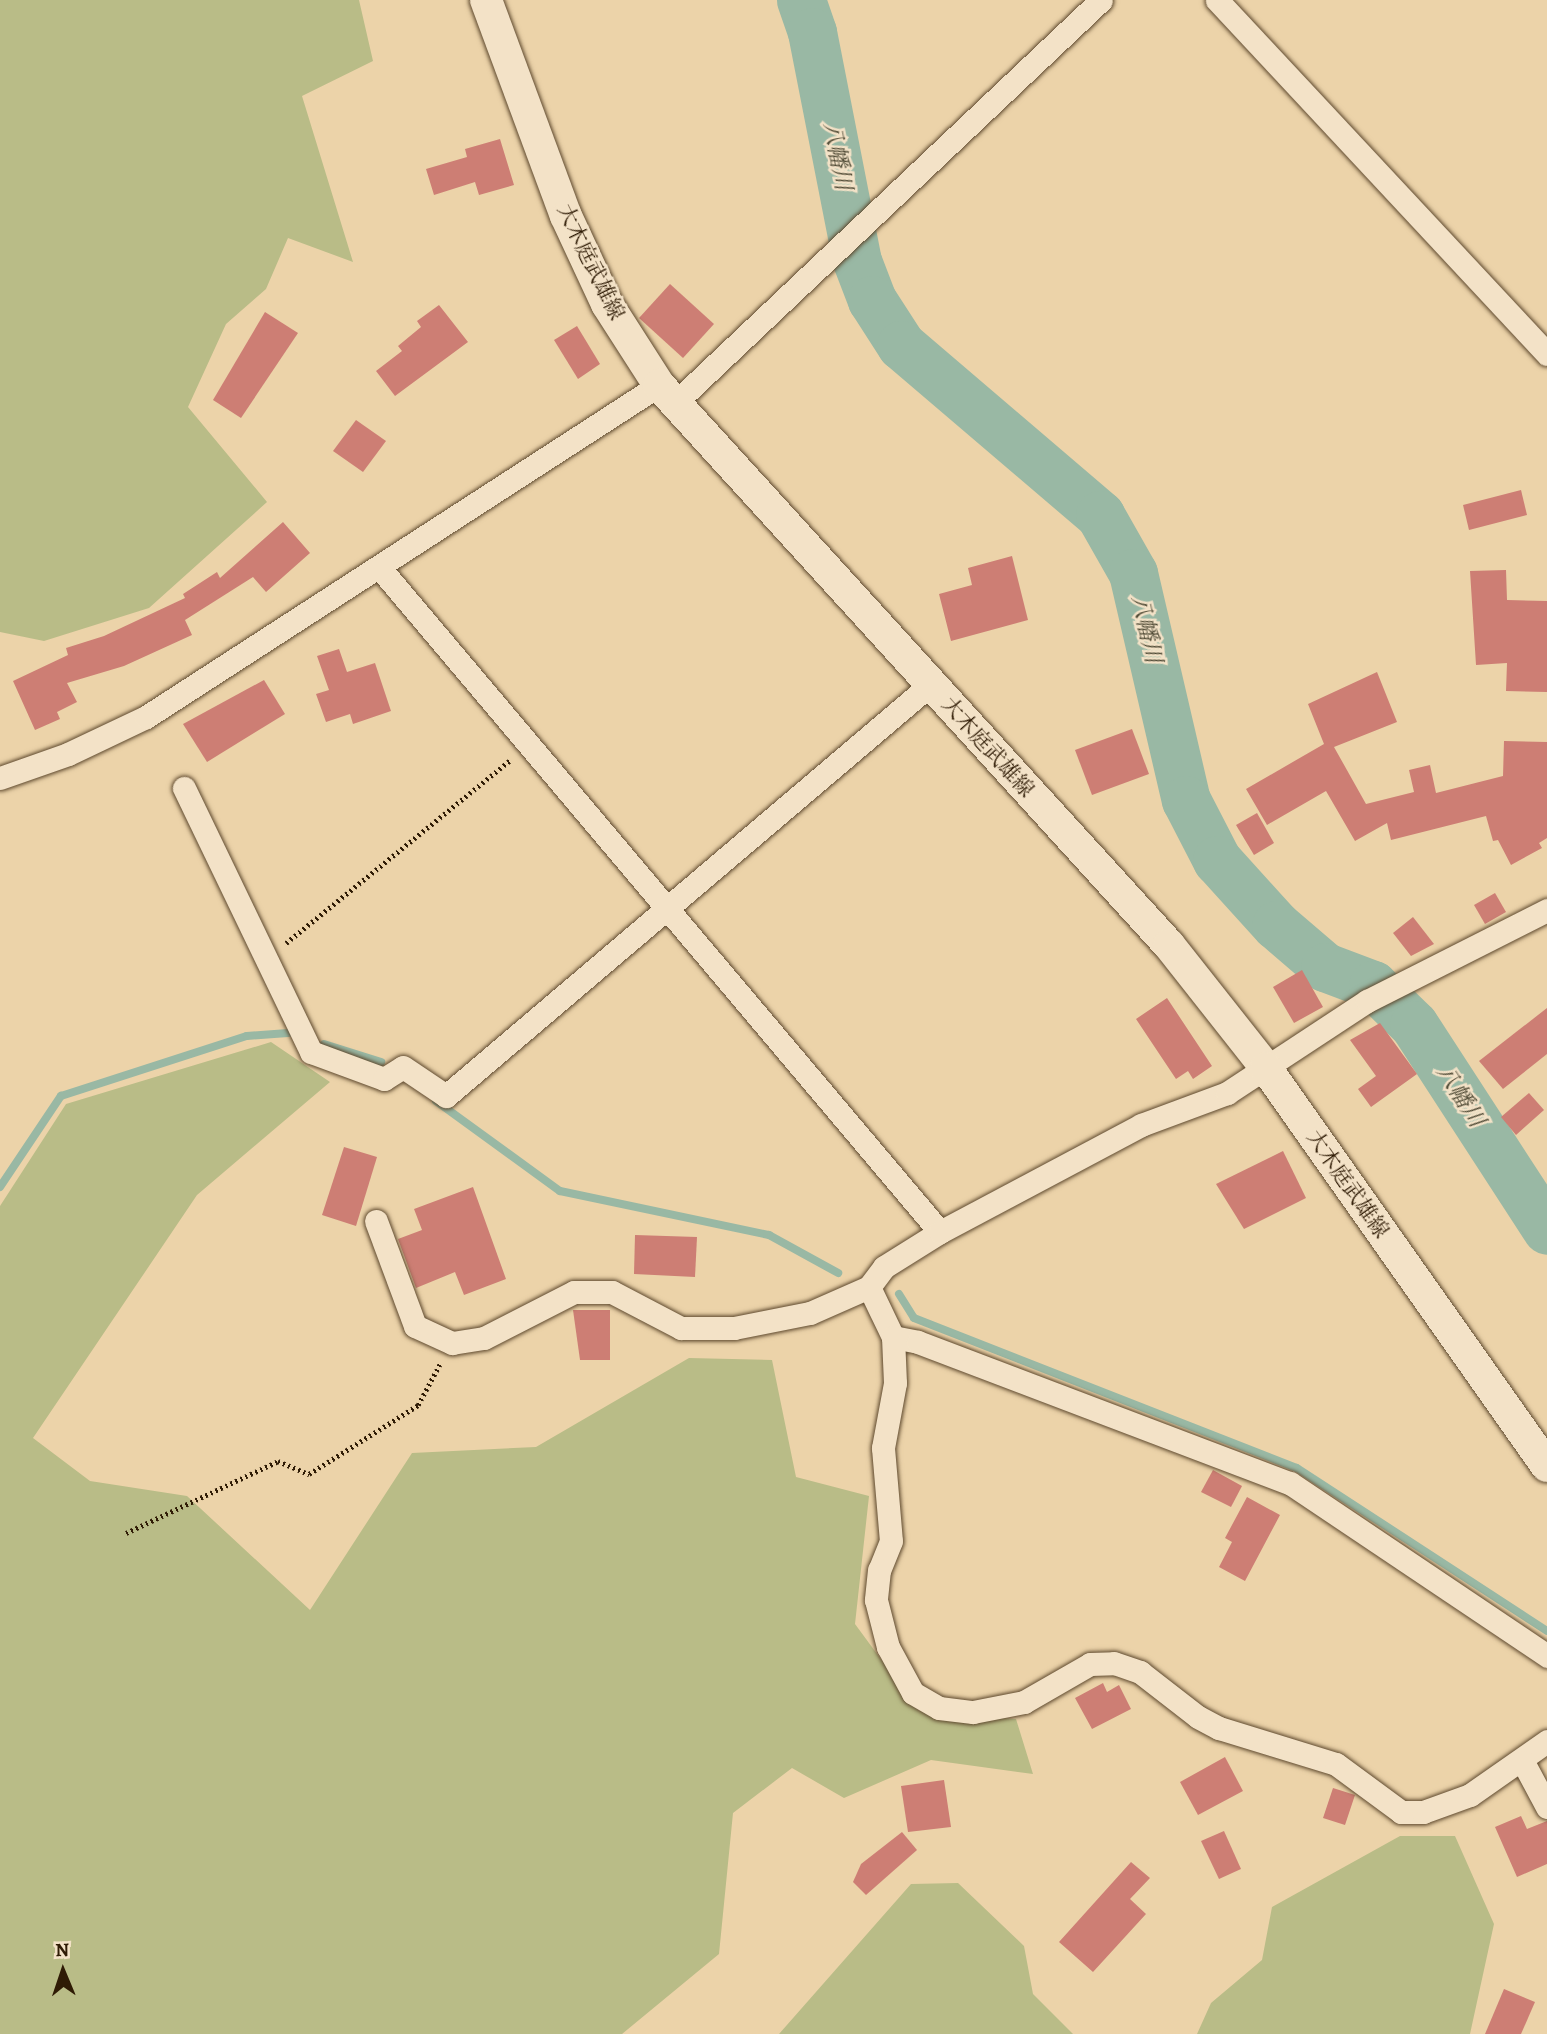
<!DOCTYPE html>
<html>
<head>
<meta charset="utf-8">
<style>
	body { margin:0 }
	#map { position:relative; width:1547px; height:2034px; overflow:hidden; background:#ecd3a9; font-family:Alegreya,"Noto Serif JP",serif }
	div>[style] { position:absolute }
	.green>* { inset:0; background:#b9bc87 }
	.stream>* { height:8px; margin:-4px; padding:0 4px; transform-origin:4px; border-radius:4px; background:#99b8a4 }
	.river>* { height:49px; margin:-24.5px; padding:0 24.5px; transform-origin:24.5px; border-radius:24.5px; background:#99b8a4 }
	.building>* { inset:0; background:#cd7e74 }
	.path>* { height:4.5px; margin-top:-2.25px; transform-origin:0; background:repeating-linear-gradient(90deg,#2f1b05 0 2px,transparent 0 5.5px) }
	.roads { filter:drop-shadow(0 0 2px #5e492e) drop-shadow(0 0 2px #5e492e) }
	.minor>* { height:23px; margin:-11.5px; padding:0 11.5px; transform-origin:11.5px; border-radius:11.5px; background:#f3e2c7 }
	.secondary>* { height:32px; margin:-16px; padding:0 16px; transform-origin:16px; border-radius:16px; background:#f3e2c7 }
	span { translate:-50% -50%; white-space:nowrap; text-align:center; line-height:1.15; -webkit-text-stroke:5px #f3e2c7; paint-order:stroke }
	.street-label { font-size:21px; color:#2f1b05 }
	.water-label { font-size:23px; color:#4f4a35; font-style:italic }
	.north { position:absolute; left:28px; top:1936px; width:70px; height:70px; -webkit-text-stroke:5px #f3e2c7; paint-order:stroke; rotate:358deg; font-size:19px; font-weight:700; line-height:28px; text-align:center; color:#2f1b05 }
	.north::after { content:''; display:block; margin:auto; width:24px; height:32px; background:#2f1b05; clip-path:polygon(50% 0,100% 100%,50% 72%,0 100%) }
</style>
</head>
<body>
<div id="map">
	<div class="green">
		<div style="clip-path:polygon(0 0,359px 0,373px 61px,302px 96px,353px 262px,288px 238px,266px 289px,226px 324px,188px 407px,267px 502px,149px 608px,44px 641px,0 632px)"></div>
		<div style="clip-path:polygon(271px 1042px,330px 1082px,197px 1195px,33px 1438px,90px 1481px,187px 1496px,310px 1610px,412px 1453px,536px 1447px,689px 1358px,772px 1360px,796px 1477px,869px 1496px,855px 1624px,919px 1711px,1016px 1719px,1033px 1774px,931px 1760px,844px 1798px,792px 1768px,733px 1813px,719px 1954px,622px 2034px,0 2034px,0 1206px,66px 1104px)"></div>
		<div style="clip-path:polygon(1400px 1836px,1455px 1836px,1494px 1924px,1470px 2034px,1197px 2034px,1211px 2003px,1262px 1960px,1272px 1907px)"></div>
		<div style="clip-path:polygon(958px 1883px,1024px 1946px,1033px 1994px,1073px 2034px,779px 2034px,911px 1884px)"></div>
	</div>
	<div class="stream">
		<div style="left:324px;top:1044px;width:60px;rotate:17.5deg"></div>
		<div style="left:436px;top:1101px;width:153px;rotate:36deg"></div>
		<div style="left:560px;top:1191px;width:214px;rotate:11.9deg"></div>
		<div style="left:769px;top:1235px;width:79px;rotate:28.8deg"></div>
		<div style="left:0;top:1187px;width:110px;rotate:-56.2deg"></div>
		<div style="left:61px;top:1096px;width:195px;rotate:-17.9deg"></div>
		<div style="left:247px;top:1036px;width:41px;rotate:-4.2deg"></div>
		<div style="left:899px;top:1294px;width:28px;rotate:58deg"></div>
		<div style="left:914px;top:1318px;width:411px;rotate:21.4deg"></div>
		<div style="left:1297px;top:1468px;width:298px;rotate:33.1deg"></div>
	</div>
	<div class="river">
		<div style="left:801px;top:0;width:34px;rotate:71deg"></div>
		<div style="left:812px;top:32px;width:233px;rotate:78.9deg"></div>
		<div style="left:857px;top:261px;width:42px;rotate:69deg"></div>
		<div style="left:872px;top:300px;width:54px;rotate:57.2deg"></div>
		<div style="left:901px;top:345px;width:262px;rotate:40.5deg"></div>
		<div style="left:1100px;top:515px;width:67px;rotate:60.4deg"></div>
		<div style="left:1133px;top:573px;width:233px;rotate:76.9deg"></div>
		<div style="left:1186px;top:800px;width:68px;rotate:62.7deg"></div>
		<div style="left:1217px;top:860px;width:88px;rotate:47.8deg"></div>
		<div style="left:1276px;top:925px;width:65px;rotate:40.6deg"></div>
		<div style="left:1325px;top:967px;width:51px;rotate:20.6deg"></div>
		<div style="left:1373px;top:985px;width:57px;rotate:44.3deg"></div>
		<div style="left:1414px;top:1025px;width:244px;rotate:57deg"></div>
	</div>
	<div class="building">
		<div style="clip-path:polygon(500px 139px,514px 185px,479px 195px,475px 182px,434px 195px,426px 169px,467px 157px,465px 149px)"></div>
		<div style="clip-path:polygon(670px 284px,714px 324px,683px 358px,639px 318px)"></div>
		<div style="clip-path:polygon(439px 305px,468px 342px,395px 396px,376px 371px,402px 351px,398px 346px,421px 327px,417px 321px)"></div>
		<div style="clip-path:polygon(265px 312px,298px 333px,241px 418px,213px 400px)"></div>
		<div style="clip-path:polygon(577px 326px,600px 364px,578px 379px,554px 340px)"></div>
		<div style="clip-path:polygon(356px 420px,386px 441px,363px 472px,333px 451px)"></div>
		<div style="clip-path:polygon(1521px 490px,1527px 515px,1469px 530px,1463px 505px)"></div>
		<div style="clip-path:polygon(283px 522px,310px 553px,266px 592px,253px 577px,185px 620px,192px 635px,124px 666px,67px 683px,77px 702px,57px 712px,60px 719px,35px 730px,13px 681px,68px 655px,66px 648px,104px 636px,185px 598px,183px 594px,217px 572px,220px 578px)"></div>
		<div style="clip-path:polygon(1012px 556px,1028px 620px,951px 641px,939px 594px,972px 585px,968px 568px)"></div>
		<div style="clip-path:polygon(1506px 570px,1507px 600px,1547px 601px,1547px 692px,1506px 691px,1507px 663px,1476px 665px,1470px 571px)"></div>
		<div style="clip-path:polygon(339px 649px,347px 672px,375px 663px,391px 711px,353px 724px,350px 714px,326px 722px,316px 694px,329px 690px,317px 656px)"></div>
		<div style="clip-path:polygon(1377px 672px,1397px 722px,1334px 747px,1366px 804px,1414px 792px,1409px 770px,1430px 765px,1436px 793px,1503px 776px,1504px 741px,1547px 742px,1547px 838px,1539px 843px,1542px 848px,1511px 865px,1498px 840px,1493px 841px,1486px 816px,1391px 840px,1387px 823px,1355px 841px,1326px 791px,1267px 825px,1246px 789px,1324px 744px,1308px 704px)"></div>
		<div style="clip-path:polygon(264px 680px,285px 714px,207px 762px,183px 724px)"></div>
		<div style="clip-path:polygon(1132px 729px,1149px 774px,1092px 795px,1075px 750px)"></div>
		<div style="clip-path:polygon(1257px 813px,1274px 843px,1254px 855px,1236px 825px)"></div>
		<div style="clip-path:polygon(1495px 893px,1506px 912px,1485px 924px,1474px 905px)"></div>
		<div style="clip-path:polygon(1413px 917px,1434px 944px,1411px 956px,1393px 933px)"></div>
		<div style="clip-path:polygon(1302px 970px,1323px 1007px,1294px 1023px,1273px 987px)"></div>
		<div style="clip-path:polygon(1167px 998px,1212px 1066px,1193px 1079px,1188px 1071px,1176px 1079px,1136px 1019px)"></div>
		<div style="clip-path:polygon(1547px 1008px,1547px 1054px,1503px 1089px,1479px 1061px)"></div>
		<div style="clip-path:polygon(1380px 1023px,1417px 1074px,1371px 1107px,1358px 1089px,1376px 1076px,1350px 1040px)"></div>
		<div style="clip-path:polygon(1529px 1093px,1544px 1110px,1516px 1135px,1501px 1117px)"></div>
		<div style="clip-path:polygon(344px 1147px,377px 1157px,356px 1226px,322px 1215px)"></div>
		<div style="clip-path:polygon(1283px 1151px,1306px 1198px,1244px 1229px,1216px 1184px)"></div>
		<div style="clip-path:polygon(473px 1187px,506px 1279px,464px 1295px,455px 1272px,416px 1288px,398px 1239px,422px 1230px,414px 1209px)"></div>
		<div style="clip-path:polygon(635px 1235px,697px 1237px,695px 1277px,634px 1274px)"></div>
		<div style="clip-path:polygon(573px 1310px,610px 1310px,610px 1360px,580px 1360px)"></div>
		<div style="clip-path:polygon(1213px 1470px,1242px 1486px,1231px 1507px,1201px 1492px)"></div>
		<div style="clip-path:polygon(1247px 1497px,1280px 1515px,1245px 1581px,1219px 1567px,1232px 1542px,1225px 1538px)"></div>
		<div style="clip-path:polygon(1103px 1683px,1107px 1692px,1119px 1685px,1131px 1709px,1092px 1729px,1075px 1698px)"></div>
		<div style="clip-path:polygon(1225px 1757px,1243px 1791px,1198px 1815px,1180px 1782px)"></div>
		<div style="clip-path:polygon(944px 1780px,951px 1827px,908px 1832px,901px 1786px)"></div>
		<div style="clip-path:polygon(1333px 1788px,1355px 1795px,1345px 1825px,1323px 1818px)"></div>
		<div style="clip-path:polygon(1521px 1816px,1527px 1829px,1547px 1821px,1547px 1864px,1517px 1877px,1495px 1827px)"></div>
		<div style="clip-path:polygon(1224px 1831px,1241px 1869px,1219px 1879px,1201px 1841px)"></div>
		<div style="clip-path:polygon(902px 1832px,917px 1850px,866px 1895px,853px 1882px,861px 1864px)"></div>
		<div style="clip-path:polygon(1131px 1862px,1150px 1878px,1130px 1899px,1146px 1914px,1093px 1972px,1059px 1942px)"></div>
		<div style="clip-path:polygon(1504px 1989px,1535px 2002px,1521px 2034px,1485px 2034px)"></div>
	</div>
	<div class="path">
		<div style="left:286px;top:943px;width:289px;rotate:-39.2deg"></div>
		<div style="left:126px;top:1533px;width:168px;rotate:-25.3deg"></div>
		<div style="left:278px;top:1461px;width:34px;rotate:23deg"></div>
		<div style="left:309px;top:1474px;width:129px;rotate:-32.3deg"></div>
		<div style="left:418px;top:1405px;width:49px;rotate:-61.9deg"></div>
	</div>
	<div class="roads">
		<div class="minor">
			<div style="left:1217px;top:0;width:484px;rotate:47deg"></div>
			<div style="left:675px;top:403px;width:586px;rotate:-43.41deg"></div>
			<div style="left:379px;top:567px;width:870px;rotate:49.85deg"></div>
			<div style="left:0;top:778px;width:72px;rotate:-19.4deg"></div>
			<div style="left:68px;top:754px;width:86px;rotate:-25.4deg"></div>
			<div style="left:146px;top:717px;width:611px;rotate:-32.91deg"></div>
			<div style="left:184px;top:788px;width:293px;rotate:64.3deg"></div>
			<div style="left:311px;top:1052px;width:78px;rotate:20.3deg"></div>
			<div style="left:384px;top:1079px;width:22px;rotate:-32deg"></div>
			<div style="left:403px;top:1067px;width:52px;rotate:34deg"></div>
			<div style="left:446px;top:1096px;width:636px;rotate:-40.35deg"></div>
			<div style="left:376px;top:1221px;width:112px;rotate:69.6deg"></div>
			<div style="left:415px;top:1326px;width:41px;rotate:24.7deg"></div>
			<div style="left:452px;top:1343px;width:32px;rotate:-9deg"></div>
			<div style="left:484px;top:1338px;width:101px;rotate:-27.1deg"></div>
			<div style="left:574px;top:1292px;width:38px"></div>
			<div style="left:612px;top:1292px;width:78px;rotate:27.6deg"></div>
			<div style="left:681px;top:1328px;width:53px"></div>
			<div style="left:734px;top:1328px;width:77px;rotate:-11.2deg"></div>
			<div style="left:810px;top:1313px;width:64px;rotate:-23.8deg"></div>
			<div style="left:869px;top:1287px;width:25px;rotate:-53deg"></div>
			<div style="left:884px;top:1267px;width:66px;rotate:-32deg"></div>
			<div style="left:940px;top:1232px;width:228px;rotate:-28deg"></div>
			<div style="left:1141px;top:1125px;width:92px;rotate:-20.4deg"></div>
			<div style="left:1227px;top:1093px;width:168px;rotate:-33.3deg"></div>
			<div style="left:1367px;top:1001px;width:202px;rotate:-26.8deg"></div>
			<div style="left:869px;top:1287px;width:55px;rotate:64.4deg"></div>
			<div style="left:893px;top:1337px;width:46px;rotate:87.5deg"></div>
			<div style="left:895px;top:1383px;width:66px;rotate:100.5deg"></div>
			<div style="left:883px;top:1448px;width:93px;rotate:85.1deg"></div>
			<div style="left:891px;top:1541px;width:31px;rotate:112deg"></div>
			<div style="left:879px;top:1570px;width:30px;rotate:96deg"></div>
			<div style="left:876px;top:1600px;width:49px;rotate:75.7deg"></div>
			<div style="left:888px;top:1647px;width:52px;rotate:61.5deg"></div>
			<div style="left:913px;top:1693px;width:30px;rotate:30deg"></div>
			<div style="left:939px;top:1708px;width:34px;rotate:7deg"></div>
			<div style="left:973px;top:1712px;width:52px;rotate:-11.1deg"></div>
			<div style="left:1024px;top:1702px;width:76px;rotate:-29.9deg"></div>
			<div style="left:1090px;top:1664px;width:24px;rotate:-2deg"></div>
			<div style="left:1114px;top:1663px;width:28px;rotate:19deg"></div>
			<div style="left:1140px;top:1672px;width:73px;rotate:37.8deg"></div>
			<div style="left:1198px;top:1717px;width:24px;rotate:28deg"></div>
			<div style="left:1219px;top:1728px;width:122px;rotate:17.1deg"></div>
			<div style="left:1336px;top:1764px;width:81px;rotate:36.4deg"></div>
			<div style="left:1401px;top:1812px;width:22px"></div>
			<div style="left:1423px;top:1812px;width:50px;rotate:-19.9deg"></div>
			<div style="left:1470px;top:1795px;width:94px;rotate:-35deg"></div>
			<div style="left:893px;top:1337px;width:25px;rotate:11deg"></div>
			<div style="left:918px;top:1342px;width:398px;rotate:20.8deg"></div>
			<div style="left:1290px;top:1483px;width:310px;rotate:33.9deg"></div>
			<div style="left:1523px;top:1762px;width:51px;rotate:61.9deg"></div>
		</div>
		<div class="secondary">
			<div style="left:486px;top:0;width:230px;rotate:69.7deg"></div>
			<div style="left:566px;top:216px;width:97px;rotate:65deg"></div>
			<div style="left:607px;top:304px;width:96px;rotate:57.3deg"></div>
			<div style="left:659px;top:385px;width:757px;rotate:47.68deg"></div>
			<div style="left:1169px;top:945px;width:157px;rotate:51.7deg"></div>
			<div style="left:1266px;top:1068px;width:487px;rotate:54.8deg"></div>
		</div>
	</div>
	<div class="street-label">
		<span style="left:591px;top:262px;rotate:64deg">大木庭武雄線</span>
		<span style="left:988px;top:747px;rotate:48deg">大木庭武雄線</span>
		<span style="left:1348px;top:1184px;rotate:55deg">大木庭武雄線</span>
	</div>
	<div class="water-label">
		<span style="left:837px;top:156px;rotate:79deg">八幡川</span>
		<span style="left:1146px;top:629px;rotate:77deg">八幡川</span>
		<span style="left:1460px;top:1096px;rotate:57deg">八幡川</span>
	</div>
	<div class="north">N</div>
</div>
</body>
</html>
